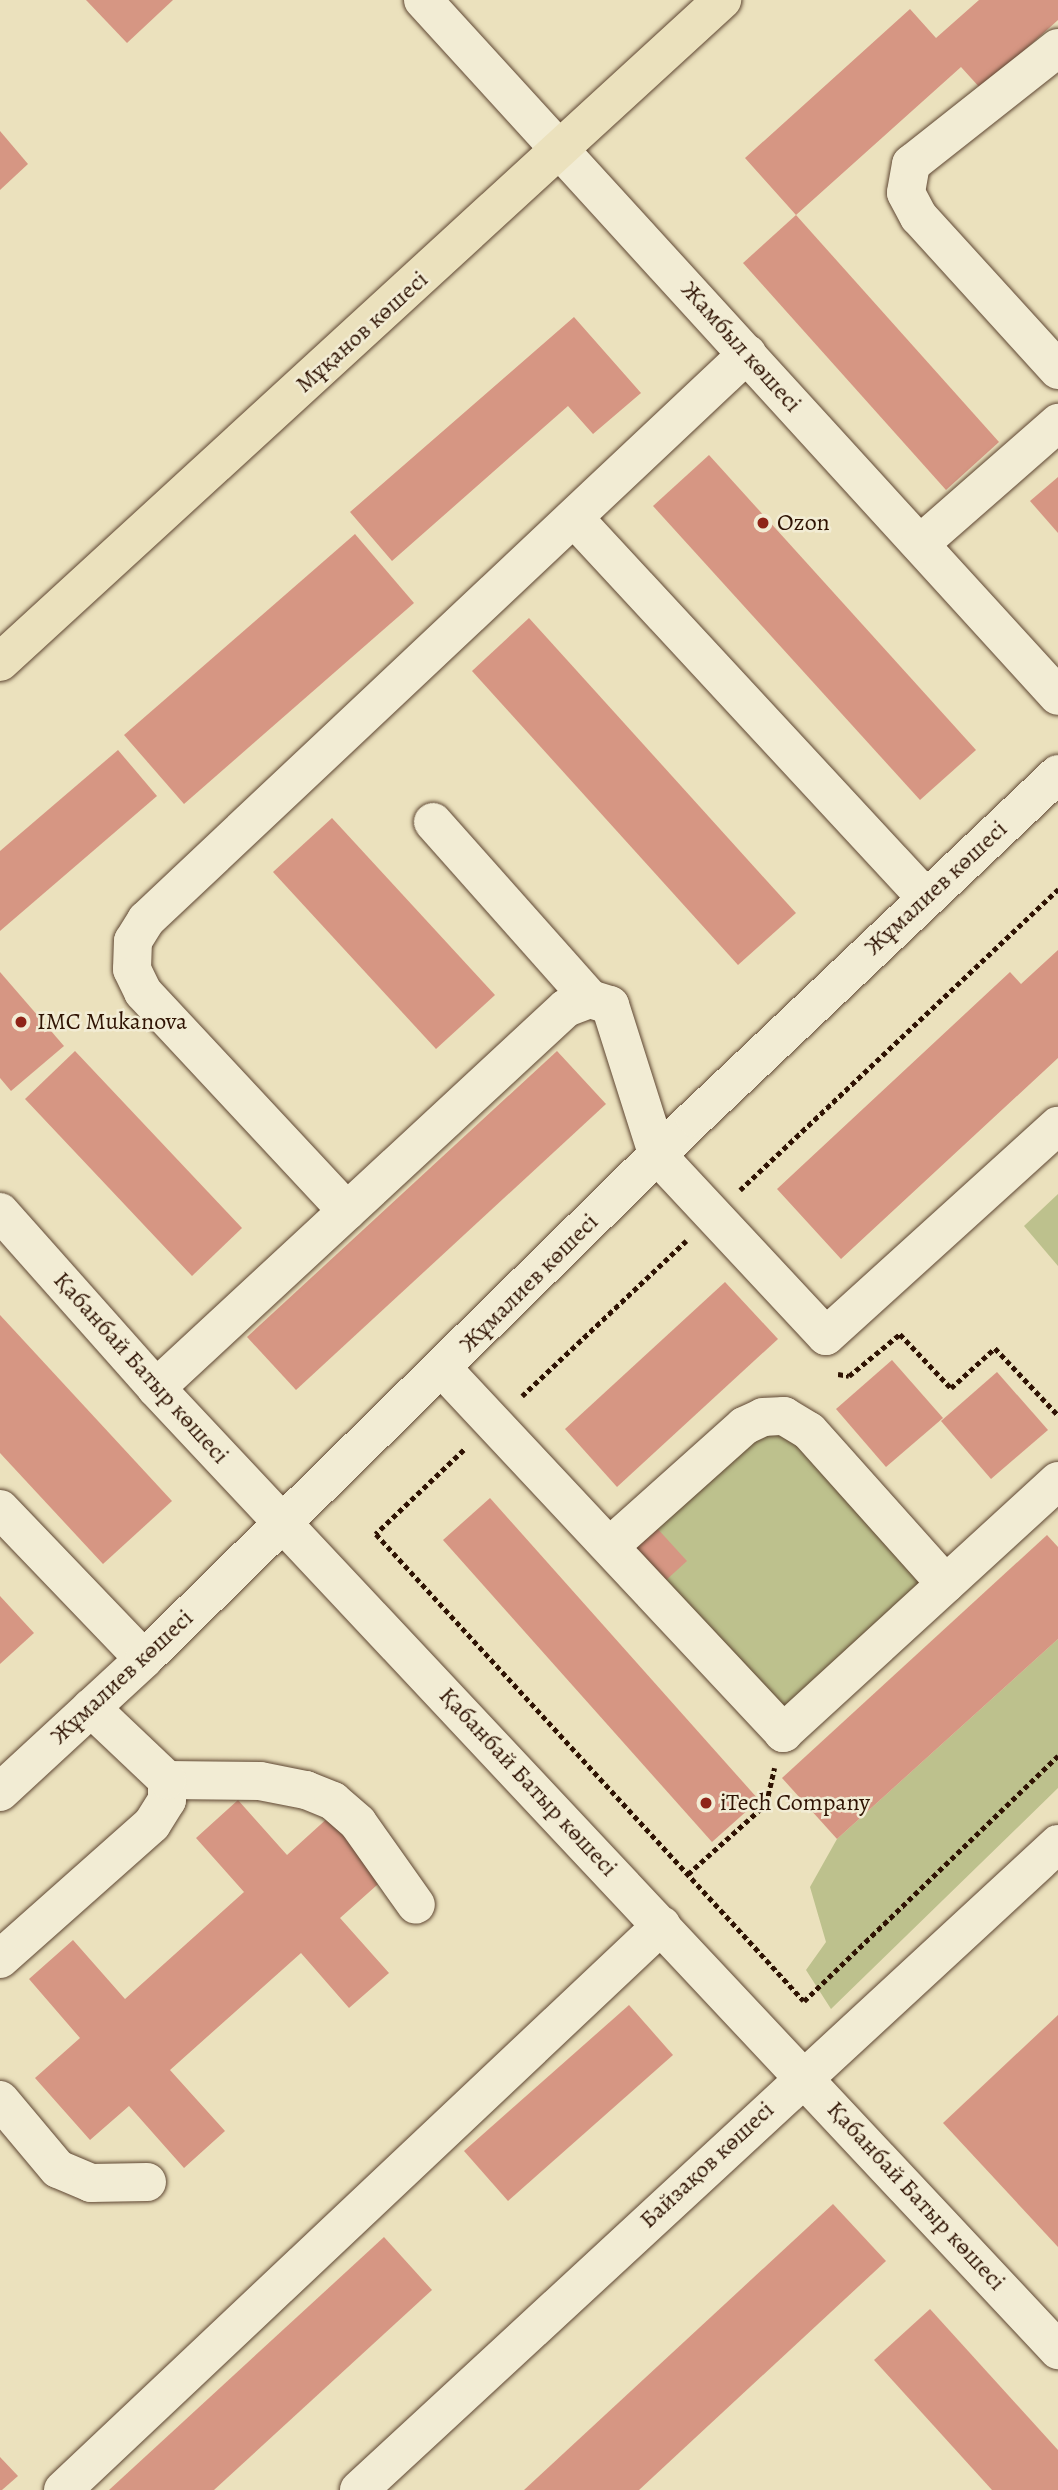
<!DOCTYPE html>
<html>
<head>
<meta charset="utf-8">
<style>
	body { margin:0 }
	#map { position:relative; width:1058px; height:2490px; overflow:hidden; background:#ebe1bd; font-family:Alegreya,serif }
	div>[style] { position:absolute }
	.green>* { inset:0; background:#bdc18d }
	.building>* { inset:0; background:#d69683 }
	.path>* { height:4.5px; margin-top:-2.25px; transform-origin:0; background:repeating-linear-gradient(90deg,#2f1303 0 5px,transparent 0 8.5px) }
	.roads { filter:drop-shadow(0 0 2px #5e4632) drop-shadow(0 0 2px #5e4632) }
	.minor>* { height:38px; margin:-19px; padding:0 19px; transform-origin:19px; border-radius:19px; background:#f2ecd4 }
	.major>* { height:38px; margin:-19px; padding:0 19px; transform-origin:19px; border-radius:19px; background:#ebe1bd }
	.dots>* { width:19px; height:19px; translate:-50% -50%; box-sizing:border-box; border:4px solid #f2ecd4; border-radius:50% }
	span { translate:-50% -50%; white-space:nowrap; text-align:center; line-height:1.15; -webkit-text-stroke:5px #f2ecd4; paint-order:stroke }
	.street-label { font-size:24px; color:#2f1303 }
	.poi-label { font-size:24px; color:#2f1303 }
	.left { translate:0 -50%; text-align:left }
</style>
</head>
<body>
<div id="map">
	<div class="green">
		<div style="clip-path:polygon(1058px 1194px,1058px 1266px,1024px 1226px)"></div>
		<div style="clip-path:polygon(784px 1417px,946px 1584px,783px 1733px,610px 1546px)"></div>
		<div style="clip-path:polygon(1058px 1639px,1058px 1788px,831px 2009px,806px 1970px,826px 1942px,810px 1887px,837px 1839px)"></div>
	</div>
	<div class="building">
		<div style="clip-path:polygon(86px 0,173px 0,127px 43px)"></div>
		<div style="clip-path:polygon(979px 0,1058px 0,1058px 20px,981px 89px,961px 67px,796px 215px,745px 158px,910px 9px,936px 38px)"></div>
		<div style="clip-path:polygon(0 131px,28px 164px,0 190px)"></div>
		<div style="clip-path:polygon(796px 215px,999px 442px,946px 490px,743px 263px)"></div>
		<div style="clip-path:polygon(574px 317px,641px 393px,593px 434px,568px 406px,392px 561px,350px 512px)"></div>
		<div style="clip-path:polygon(709px 455px,976px 750px,920px 800px,653px 506px)"></div>
		<div style="clip-path:polygon(1058px 477px,1058px 533px,1030px 501px)"></div>
		<div style="clip-path:polygon(355px 534px,414px 603px,184px 804px,124px 735px)"></div>
		<div style="clip-path:polygon(529px 618px,796px 913px,738px 965px,472px 671px)"></div>
		<div style="clip-path:polygon(118px 750px,157px 796px,0 931px,0 851px)"></div>
		<div style="clip-path:polygon(332px 818px,495px 995px,436px 1049px,273px 872px)"></div>
		<div style="clip-path:polygon(1058px 950px,1058px 1058px,841px 1259px,777px 1189px,1010px 972px,1021px 984px)"></div>
		<div style="clip-path:polygon(0 972px,64px 1046px,11px 1091px,0 1078px)"></div>
		<div style="clip-path:polygon(75px 1051px,242px 1228px,192px 1276px,25px 1099px)"></div>
		<div style="clip-path:polygon(557px 1051px,606px 1104px,296px 1390px,247px 1337px)"></div>
		<div style="clip-path:polygon(725px 1282px,778px 1339px,617px 1487px,565px 1429px)"></div>
		<div style="clip-path:polygon(0 1315px,172px 1501px,103px 1564px,0 1453px)"></div>
		<div style="clip-path:polygon(892px 1360px,943px 1418px,886px 1467px,836px 1409px)"></div>
		<div style="clip-path:polygon(997px 1372px,1048px 1430px,991px 1479px,941px 1421px)"></div>
		<div style="clip-path:polygon(490px 1498px,759px 1800px,712px 1842px,443px 1540px)"></div>
		<div style="clip-path:polygon(645px 1515px,687px 1561px,653px 1592px,610px 1546px)"></div>
		<div style="clip-path:polygon(1047px 1535px,1058px 1547px,1058px 1639px,837px 1839px,782px 1778px)"></div>
		<div style="clip-path:polygon(0 1596px,34px 1633px,0 1664px)"></div>
		<div style="clip-path:polygon(238px 1800px,287px 1855px,331px 1815px,386px 1877px,340px 1918px,389px 1973px,349px 2008px,301px 1953px,170px 2070px,225px 2131px,184px 2168px,129px 2106px,90px 2140px,35px 2078px,80px 2038px,29px 1979px,73px 1940px,125px 1999px,244px 1892px,196px 1838px)"></div>
		<div style="clip-path:polygon(629px 2005px,673px 2055px,508px 2201px,464px 2151px)"></div>
		<div style="clip-path:polygon(1058px 2015px,1058px 2247px,943px 2123px)"></div>
		<div style="clip-path:polygon(833px 2204px,886px 2261px,639px 2490px,524px 2490px)"></div>
		<div style="clip-path:polygon(384px 2237px,432px 2290px,214px 2490px,109px 2490px)"></div>
		<div style="clip-path:polygon(930px 2309px,1058px 2450px,1058px 2490px,992px 2490px,874px 2360px)"></div>
		<div style="clip-path:polygon(0 2457px,18px 2476px,2px 2490px,0 2490px)"></div>
	</div>
	<div class="path">
		<div style="left:740px;top:1190px;width:438px;rotate:-43.4deg"></div>
		<div style="left:838px;top:1374px;width:11px;rotate:10deg"></div>
		<div style="left:849px;top:1376px;width:66px;rotate:-39.5deg"></div>
		<div style="left:900px;top:1334px;width:74px;rotate:46.6deg"></div>
		<div style="left:951px;top:1388px;width:59px;rotate:-42.3deg"></div>
		<div style="left:995px;top:1348px;width:92px;rotate:46.8deg"></div>
		<div style="left:522px;top:1396px;width:226px;rotate:-43.4deg"></div>
		<div style="left:464px;top:1450px;width:122px;rotate:136.3deg"></div>
		<div style="left:376px;top:1534px;width:633px;rotate:47.5deg"></div>
		<div style="left:804px;top:2001px;width:353px;rotate:-44deg"></div>
		<div style="left:688px;top:1874px;width:105px;rotate:-41.9deg"></div>
		<div style="left:766px;top:1804px;width:37px;rotate:-77deg"></div>
	</div>
	<div class="roads">
		<div class="minor">
			<div style="left:423px;top:0;width:942px;rotate:47.62deg"></div>
			<div style="left:1058px;top:48px;width:187px;rotate:141.7deg"></div>
			<div style="left:911px;top:164px;width:29px;rotate:100deg"></div>
			<div style="left:906px;top:193px;width:27px;rotate:62deg"></div>
			<div style="left:919px;top:217px;width:207px;rotate:47.7deg"></div>
			<div style="left:574px;top:518px;width:518px;rotate:47.19deg"></div>
			<div style="left:920px;top:544px;width:184px;rotate:-41.2deg"></div>
			<div style="left:433px;top:822px;width:237px;rotate:48.4deg"></div>
			<div style="left:347px;top:1211px;width:299px;rotate:-133deg"></div>
			<div style="left:143px;top:992px;width:25px;rotate:-116deg"></div>
			<div style="left:132px;top:969px;width:28px;rotate:-88deg"></div>
			<div style="left:133px;top:941px;width:25px;rotate:-58deg"></div>
			<div style="left:146px;top:920px;width:826px;rotate:-43.28deg"></div>
			<div style="left:0;top:1212px;width:235px;rotate:48.4deg"></div>
			<div style="left:156px;top:1388px;width:1319px;rotate:46.84deg"></div>
			<div style="left:442px;top:1368px;width:500px;rotate:46.9deg"></div>
			<div style="left:783px;top:1733px;width:373px;rotate:-42.5deg"></div>
			<div style="left:156px;top:1388px;width:559px;rotate:-42.83deg"></div>
			<div style="left:566px;top:1008px;width:26px;rotate:-21deg"></div>
			<div style="left:590px;top:999px;width:21px;rotate:17deg"></div>
			<div style="left:610px;top:1005px;width:158px;rotate:72.4deg"></div>
			<div style="left:658px;top:1156px;width:246px;rotate:47deg"></div>
			<div style="left:826px;top:1336px;width:313px;rotate:-42.2deg"></div>
			<div style="left:0;top:1509px;width:208px;rotate:46.2deg"></div>
			<div style="left:610px;top:1546px;width:180px;rotate:-41.8deg"></div>
			<div style="left:744px;top:1426px;width:21px;rotate:-25deg"></div>
			<div style="left:763px;top:1417px;width:21px;rotate:-3deg"></div>
			<div style="left:784px;top:1416px;width:29px;rotate:31deg"></div>
			<div style="left:809px;top:1431px;width:205px;rotate:48.2deg"></div>
			<div style="left:167px;top:1780px;width:93px;rotate:0.6deg"></div>
			<div style="left:260px;top:1781px;width:47px;rotate:11.1deg"></div>
			<div style="left:306px;top:1790px;width:29px;rotate:22deg"></div>
			<div style="left:333px;top:1801px;width:33px;rotate:41deg"></div>
			<div style="left:358px;top:1823px;width:100px;rotate:54.7deg"></div>
			<div style="left:0;top:1792px;width:196px;rotate:-42.7deg"></div>
			<div style="left:144px;top:1659px;width:772px;rotate:-44.48deg"></div>
			<div style="left:695px;top:1118px;width:500px;rotate:-43.46deg"></div>
			<div style="left:0;top:1959px;width:203px;rotate:-41.6deg"></div>
			<div style="left:152px;top:1824px;width:28px;rotate:-58deg"></div>
			<div style="left:167px;top:1800px;width:20px;rotate:-90deg"></div>
			<div style="left:167px;top:1780px;width:105px;rotate:-136.5deg"></div>
			<div style="left:0;top:2100px;width:90px;rotate:50deg"></div>
			<div style="left:58px;top:2169px;width:36px;rotate:23deg"></div>
			<div style="left:91px;top:2183px;width:56px;rotate:-1deg"></div>
			<div style="left:63px;top:2490px;width:823px;rotate:-43.33deg"></div>
			<div style="left:359px;top:2490px;width:952px;rotate:-42.74deg"></div>
		</div>
		<div class="major">
			<div style="left:0;top:662px;width:980px;rotate:-42.52deg"></div>
		</div>
	</div>
	<div class="dots">
		<div style="left:763px;top:523px;background:#8f2418"></div>
		<div style="left:21px;top:1022px;background:#8f2418"></div>
		<div style="left:706px;top:1803px;background:#8f2418"></div>
	</div>
	<div class="street-label">
		<span style="left:362px;top:332px;rotate:-42deg">Мұқанов көшесі</span>
		<span style="left:741px;top:347px;rotate:48deg">Жамбыл көшесі</span>
		<span style="left:936px;top:888px;rotate:-43deg">Жұмалиев көшесі</span>
		<span style="left:529px;top:1283px;rotate:-45deg">Жұмалиев көшесі</span>
		<span style="left:141px;top:1368px;rotate:48deg">Қабанбай Батыр көшесі</span>
		<span style="left:122px;top:1677px;rotate:-43deg">Жұмалиев көшесі</span>
		<span style="left:528px;top:1782px;rotate:47deg">Қабанбай Батыр көшесі</span>
		<span style="left:707px;top:2165px;rotate:-43deg">Байзақов көшесі</span>
		<span style="left:916px;top:2196px;rotate:47deg">Қабанбай Батыр көшесі</span>
	</div>
	<div class="poi-label">
		<span class="left" style="left:777px;top:523px">Ozon</span>
		<span class="left" style="left:37px;top:1022px">IMC Mukanova</span>
		<span class="left" style="left:720px;top:1803px">iTech Company</span>
	</div>
</div>
</body>
</html>
